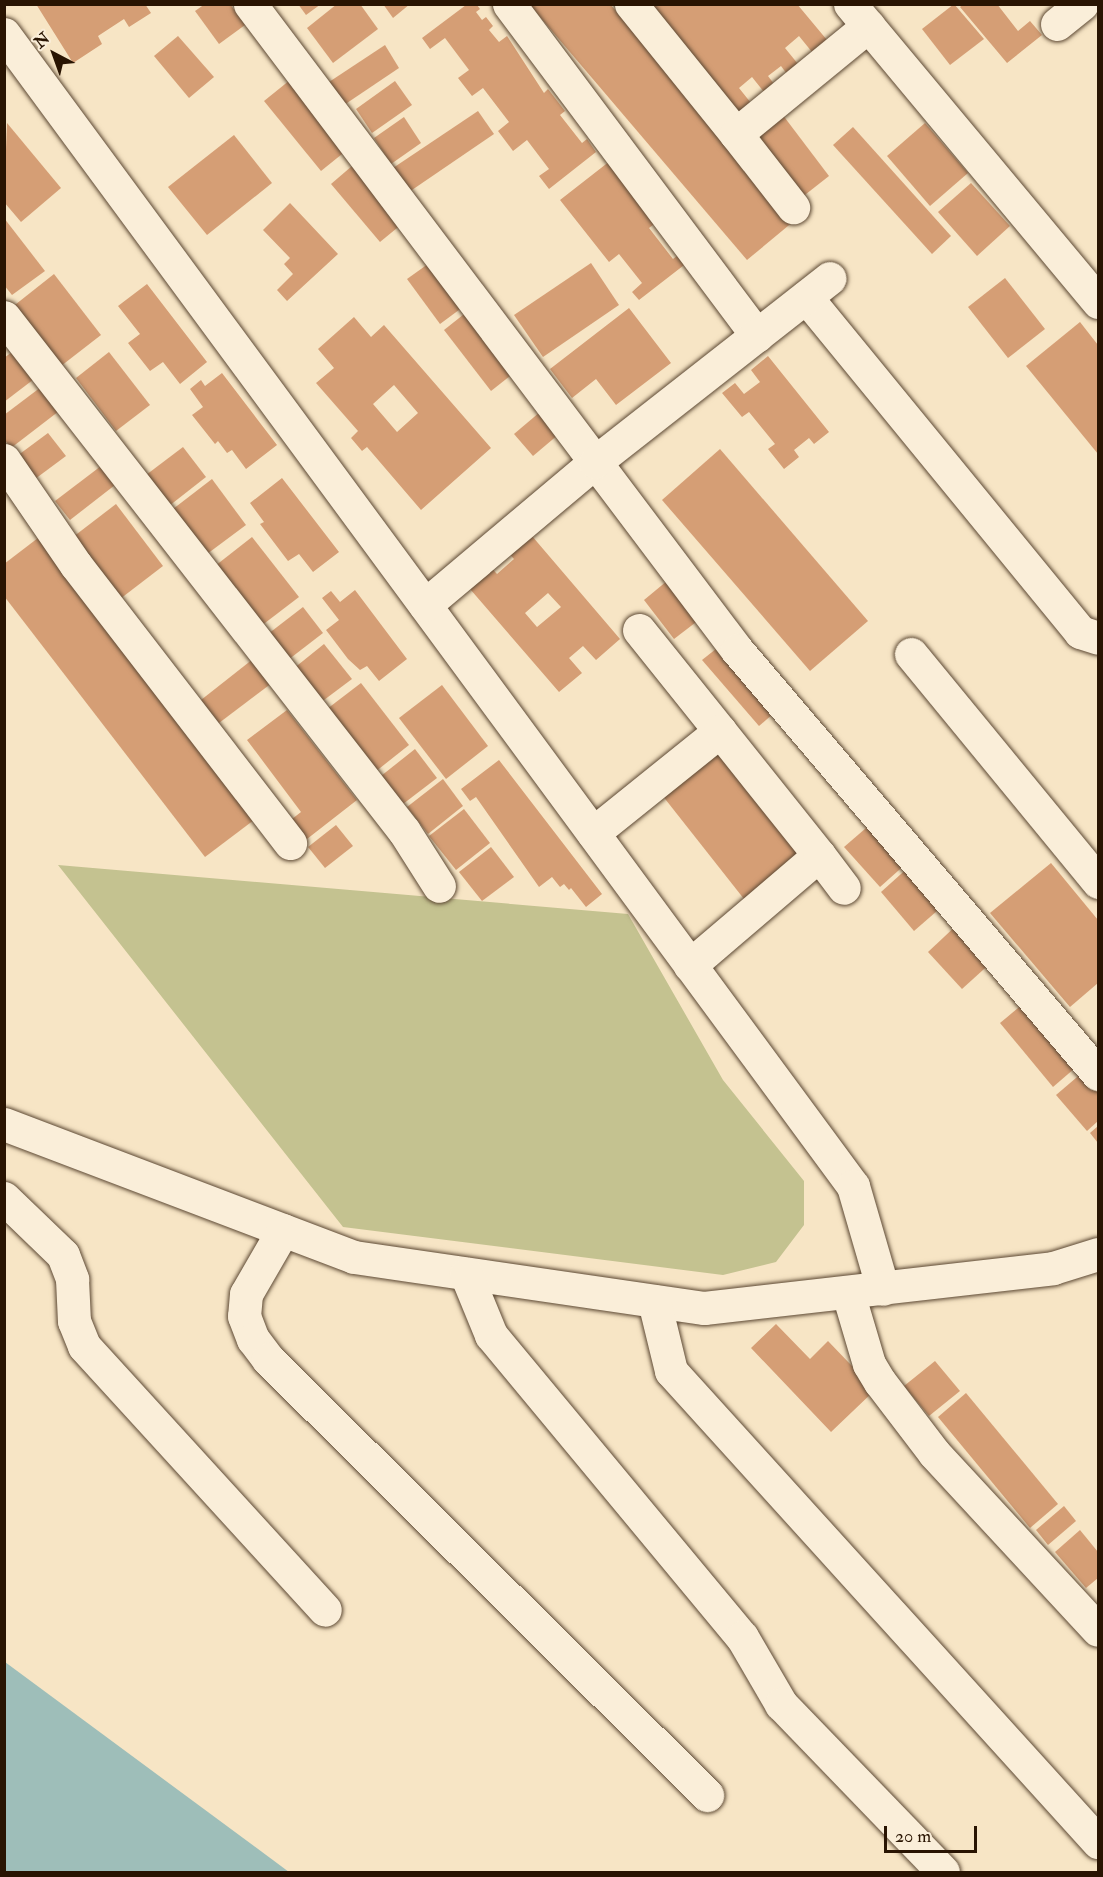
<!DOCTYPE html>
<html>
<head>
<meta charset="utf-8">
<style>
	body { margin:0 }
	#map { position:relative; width:1103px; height:1877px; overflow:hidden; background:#f7e5c5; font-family:"IM FELL Double Pica",serif }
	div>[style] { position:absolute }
	.green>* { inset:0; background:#c4c290 }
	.water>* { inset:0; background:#9ebeb9 }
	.building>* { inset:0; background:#d59e75 }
	.roads { filter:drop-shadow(0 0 2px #5c4833) drop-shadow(0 0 2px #5c4833) }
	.minor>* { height:33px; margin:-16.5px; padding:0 16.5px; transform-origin:16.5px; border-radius:16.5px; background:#faeed9 }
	span { translate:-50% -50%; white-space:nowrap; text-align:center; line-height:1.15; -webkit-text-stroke:5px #faeed9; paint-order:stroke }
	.frame { position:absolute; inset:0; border:6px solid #291402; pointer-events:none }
	.north { position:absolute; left:24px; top:24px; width:60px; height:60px; -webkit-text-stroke:4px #faeed9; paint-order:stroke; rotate:319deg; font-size:16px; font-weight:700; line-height:24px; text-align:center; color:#291402 }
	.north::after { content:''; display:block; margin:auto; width:21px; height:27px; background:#291402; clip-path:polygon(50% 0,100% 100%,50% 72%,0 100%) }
	.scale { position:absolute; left:884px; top:1826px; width:93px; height:27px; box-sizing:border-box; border:3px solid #291402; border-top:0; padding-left:8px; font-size:18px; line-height:21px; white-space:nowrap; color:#291402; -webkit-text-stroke:4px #faeed9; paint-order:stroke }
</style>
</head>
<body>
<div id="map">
	<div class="green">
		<div style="clip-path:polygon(58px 865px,628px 914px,723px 1080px,804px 1181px,804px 1225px,776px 1262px,723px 1275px,343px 1227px)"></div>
	</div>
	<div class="water">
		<div style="clip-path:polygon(4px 1662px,5px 1662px,289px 1872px,5px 1872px)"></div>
	</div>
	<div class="building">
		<div style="clip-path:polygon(36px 4px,145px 4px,151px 13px,129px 27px,124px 19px,98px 36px,102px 44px,73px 63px)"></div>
		<div style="clip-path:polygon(205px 4px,230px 4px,245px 25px,219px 44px,195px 11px)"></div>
		<div style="clip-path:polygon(298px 4px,321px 4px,306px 15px)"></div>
		<div style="clip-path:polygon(337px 4px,360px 4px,378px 29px,333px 63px,307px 28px)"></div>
		<div style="clip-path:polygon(383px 4px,410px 4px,393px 18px)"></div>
		<div style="clip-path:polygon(529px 4px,610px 4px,794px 221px,747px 260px)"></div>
		<div style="clip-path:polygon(642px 4px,797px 4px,827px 40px,812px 52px,799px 36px,785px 48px,798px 64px,787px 74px,781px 66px,768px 76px,774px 84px,764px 92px,752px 77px,739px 88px,751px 103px,739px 113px)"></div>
		<div style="clip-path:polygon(954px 4px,984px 39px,950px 65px,922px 29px)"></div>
		<div style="clip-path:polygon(963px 4px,997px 4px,1018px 31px,1030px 21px,1042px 35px,1007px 63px,960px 7px)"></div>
		<div style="clip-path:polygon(466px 5px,477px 5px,480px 9px,476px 12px,482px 20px,486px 17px,493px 26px,489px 30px,499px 42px,507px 36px,544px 93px,548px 89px,565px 111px,560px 115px,582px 143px,587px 139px,596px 152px,549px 189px,539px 176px,549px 169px,527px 140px,513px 151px,498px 131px,509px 122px,483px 88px,472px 96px,458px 78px,469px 70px,445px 38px,430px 49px,422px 38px)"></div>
		<div style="clip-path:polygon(178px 36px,214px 77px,189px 98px,154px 56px)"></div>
		<div style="clip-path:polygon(385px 45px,399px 68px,344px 105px,329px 82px)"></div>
		<div style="clip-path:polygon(295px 76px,352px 146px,321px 171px,264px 101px)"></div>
		<div style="clip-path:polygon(395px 81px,412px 105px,372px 133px,356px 109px)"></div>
		<div style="clip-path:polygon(779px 110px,829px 176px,801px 198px,750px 132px)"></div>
		<div style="clip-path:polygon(478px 111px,494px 134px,409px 192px,393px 168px)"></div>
		<div style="clip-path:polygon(404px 117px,421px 143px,391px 164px,374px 138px)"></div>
		<div style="clip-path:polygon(7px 123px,61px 188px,21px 222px,4px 202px)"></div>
		<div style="clip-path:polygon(925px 123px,968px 173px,930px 206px,887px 156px)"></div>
		<div style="clip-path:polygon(853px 127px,951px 236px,932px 254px,833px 145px)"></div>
		<div style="clip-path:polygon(234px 135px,272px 183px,207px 235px,168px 187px)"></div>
		<div style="clip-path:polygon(359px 160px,408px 219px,380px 242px,331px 184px)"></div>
		<div style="clip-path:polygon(610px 161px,657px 222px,649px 228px,673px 259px,681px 253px,688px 262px,639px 300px,632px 292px,642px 283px,619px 254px,609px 262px,560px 200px)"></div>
		<div style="clip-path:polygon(971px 183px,1010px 226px,977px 256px,938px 212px)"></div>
		<div style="clip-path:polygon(290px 203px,338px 254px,287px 301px,277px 290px,293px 274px,284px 264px,290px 258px,263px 230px)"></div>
		<div style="clip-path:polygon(4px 218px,45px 271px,12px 295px,4px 285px)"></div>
		<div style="clip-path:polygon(435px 259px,467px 304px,440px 324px,407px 279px)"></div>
		<div style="clip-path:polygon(591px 263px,619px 305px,543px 357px,514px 315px)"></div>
		<div style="clip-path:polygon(54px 274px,101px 335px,61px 366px,6px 312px)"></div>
		<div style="clip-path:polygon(1005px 278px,1045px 329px,1008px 358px,968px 307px)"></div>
		<div style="clip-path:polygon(147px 284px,207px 362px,180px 384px,163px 362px,150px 371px,128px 343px,140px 334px,118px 306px)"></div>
		<div style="clip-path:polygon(473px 307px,520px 368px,491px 391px,444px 330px)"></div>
		<div style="clip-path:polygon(629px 308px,671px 363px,616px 405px,596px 379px,572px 398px,550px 369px)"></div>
		<div style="clip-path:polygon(evenodd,354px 317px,371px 337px,384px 325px,491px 448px,421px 510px,367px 447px,362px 451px,351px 438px,358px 431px,316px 383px,334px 368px,318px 349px,354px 317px,394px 385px,418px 413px,397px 432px,373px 404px,394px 385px)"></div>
		<div style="clip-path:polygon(1080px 322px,1098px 345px,1098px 454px,1026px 366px)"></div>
		<div style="clip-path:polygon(16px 349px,38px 376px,4px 402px,4px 358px)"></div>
		<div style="clip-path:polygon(109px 352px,150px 405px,116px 431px,76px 378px)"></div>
		<div style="clip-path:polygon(768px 356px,829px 432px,814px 444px,809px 438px,794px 450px,799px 457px,784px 469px,768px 449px,775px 444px,749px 412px,742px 417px,722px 393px,735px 383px,744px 394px,760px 382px,751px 370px)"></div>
		<div style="clip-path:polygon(222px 373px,277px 445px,246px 469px,232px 450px,227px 453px,218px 441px,215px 444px,192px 415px,203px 407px,190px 389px,201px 380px,205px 386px)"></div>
		<div style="clip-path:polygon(45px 384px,63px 408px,11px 448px,4px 439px,4px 415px)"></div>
		<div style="clip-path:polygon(540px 412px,559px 434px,533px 456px,514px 434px)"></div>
		<div style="clip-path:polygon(48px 433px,66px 456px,35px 479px,17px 456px)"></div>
		<div style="clip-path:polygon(183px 447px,206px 477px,169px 506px,146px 475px)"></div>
		<div style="clip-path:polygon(720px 449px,868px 621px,810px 671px,662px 500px)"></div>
		<div style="clip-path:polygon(101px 466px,115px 485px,70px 520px,55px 501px)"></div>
		<div style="clip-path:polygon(282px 478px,339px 552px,313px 572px,299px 554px,288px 561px,260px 524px,264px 522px,250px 503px)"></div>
		<div style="clip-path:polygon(212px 479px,246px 525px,207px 554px,173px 509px)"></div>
		<div style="clip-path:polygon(116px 504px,163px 566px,120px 599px,73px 537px)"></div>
		<div style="clip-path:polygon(evenodd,526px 529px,620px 639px,596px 660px,583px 646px,569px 658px,582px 673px,559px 692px,464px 582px,487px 563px,497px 574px,514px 559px,504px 548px,526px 529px,548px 593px,561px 607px,537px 627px,525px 613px,548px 593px)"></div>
		<div style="clip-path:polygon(252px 537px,299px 597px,261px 626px,215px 566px)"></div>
		<div style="clip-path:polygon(38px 538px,254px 820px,205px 857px,4px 596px,4px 564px)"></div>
		<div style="clip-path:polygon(673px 576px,704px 616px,674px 639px,644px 600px)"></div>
		<div style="clip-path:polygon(355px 590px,407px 659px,379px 681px,367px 666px,360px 670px,348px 659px,326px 630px,339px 620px,322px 598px,331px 591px,340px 602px)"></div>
		<div style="clip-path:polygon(303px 607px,323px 633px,288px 660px,268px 634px)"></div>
		<div style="clip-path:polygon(726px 641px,781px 707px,759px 726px,702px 660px)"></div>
		<div style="clip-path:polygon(324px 644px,352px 679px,320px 703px,293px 669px)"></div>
		<div style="clip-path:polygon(253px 659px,272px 683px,219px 723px,201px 700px)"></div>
		<div style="clip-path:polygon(361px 683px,409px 745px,375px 772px,327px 709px)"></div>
		<div style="clip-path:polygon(442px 685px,488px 746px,446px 779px,399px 718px)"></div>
		<div style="clip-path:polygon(287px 710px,357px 800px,307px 839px,292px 819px,301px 812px,247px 740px)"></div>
		<div style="clip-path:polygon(726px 745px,808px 849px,744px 899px,662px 795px)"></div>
		<div style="clip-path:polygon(415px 749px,437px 778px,403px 804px,381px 776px)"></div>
		<div style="clip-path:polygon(499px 760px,602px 894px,586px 907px,571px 888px,569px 890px,564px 884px,560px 887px,552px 877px,539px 887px,476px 797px,470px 801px,461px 789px)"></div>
		<div style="clip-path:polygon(443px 779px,463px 806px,428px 834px,407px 807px)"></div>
		<div style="clip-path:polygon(464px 809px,490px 843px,456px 870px,429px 836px)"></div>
		<div style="clip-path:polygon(873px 822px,908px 862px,880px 887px,844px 847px)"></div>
		<div style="clip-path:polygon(336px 825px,353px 846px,325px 868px,308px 847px)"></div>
		<div style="clip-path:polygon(491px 847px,514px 877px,482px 901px,459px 872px)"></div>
		<div style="clip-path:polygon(1051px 863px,1098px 920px,1098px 983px,1070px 1007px,990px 913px)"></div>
		<div style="clip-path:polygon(911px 865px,945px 904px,914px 931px,881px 892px)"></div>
		<div style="clip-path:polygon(960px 922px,994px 960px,962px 989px,928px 952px)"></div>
		<div style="clip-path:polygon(1029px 999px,1082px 1062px,1053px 1087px,1000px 1023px)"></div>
		<div style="clip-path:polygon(1090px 1066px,1098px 1076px,1098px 1121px,1087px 1131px,1056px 1095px)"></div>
		<div style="clip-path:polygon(1098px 1126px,1098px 1143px,1090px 1133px)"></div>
		<div style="clip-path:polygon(776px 1324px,810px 1359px,828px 1341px,875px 1390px,831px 1432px,751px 1348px)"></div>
		<div style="clip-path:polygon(935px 1361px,960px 1391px,929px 1416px,904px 1386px)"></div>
		<div style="clip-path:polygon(966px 1393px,1058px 1504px,1030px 1528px,938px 1417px)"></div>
		<div style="clip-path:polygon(1064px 1506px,1076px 1521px,1048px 1545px,1036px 1530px)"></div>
		<div style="clip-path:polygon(1080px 1530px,1098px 1552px,1098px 1578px,1086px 1588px,1055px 1552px)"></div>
	</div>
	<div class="roads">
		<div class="minor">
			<div style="left:250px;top:4px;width:809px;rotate:52.99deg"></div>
			<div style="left:737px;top:650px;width:557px;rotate:49.59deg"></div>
			<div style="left:509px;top:4px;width:414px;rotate:53.2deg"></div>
			<div style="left:631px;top:4px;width:167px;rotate:51.1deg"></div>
			<div style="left:736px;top:134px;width:171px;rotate:-39.3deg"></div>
			<div style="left:850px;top:4px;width:388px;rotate:50.2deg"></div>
			<div style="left:1057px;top:24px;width:32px;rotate:-39deg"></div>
			<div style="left:4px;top:34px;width:1431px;rotate:53.61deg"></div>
			<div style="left:853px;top:1186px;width:107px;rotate:73.8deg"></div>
			<div style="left:736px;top:134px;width:93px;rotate:52deg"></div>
			<div style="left:806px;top:297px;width:433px;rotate:50.7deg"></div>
			<div style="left:1080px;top:632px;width:19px;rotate:18deg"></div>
			<div style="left:4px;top:317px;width:651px;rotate:52.11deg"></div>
			<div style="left:404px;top:831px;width:65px;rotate:57.5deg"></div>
			<div style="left:4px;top:460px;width:127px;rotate:55.6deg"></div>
			<div style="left:76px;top:565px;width:351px;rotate:52.4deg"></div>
			<div style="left:425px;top:605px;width:222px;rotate:-40.1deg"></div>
			<div style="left:595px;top:462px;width:298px;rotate:-38.1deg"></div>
			<div style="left:639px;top:630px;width:129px;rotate:51.3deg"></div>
			<div style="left:911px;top:654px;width:295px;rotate:50.6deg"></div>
			<div style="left:593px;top:833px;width:163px;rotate:-38.8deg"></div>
			<div style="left:720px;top:731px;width:159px;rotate:51.4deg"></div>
			<div style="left:819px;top:855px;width:170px;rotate:139.5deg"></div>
			<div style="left:819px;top:855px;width:41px;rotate:52.9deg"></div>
			<div style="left:4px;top:1124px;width:374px;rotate:20.8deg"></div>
			<div style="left:354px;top:1257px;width:354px;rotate:8.3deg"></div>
			<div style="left:704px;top:1308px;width:351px;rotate:-6.5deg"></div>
			<div style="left:1053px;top:1268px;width:47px;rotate:-17.3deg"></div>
			<div style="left:4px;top:1198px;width:82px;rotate:44deg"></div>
			<div style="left:63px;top:1255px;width:26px;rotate:69deg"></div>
			<div style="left:72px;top:1279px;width:42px;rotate:87.3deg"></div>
			<div style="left:74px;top:1321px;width:27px;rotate:68deg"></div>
			<div style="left:84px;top:1346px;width:357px;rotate:47.6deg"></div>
			<div style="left:283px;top:1230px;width:74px;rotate:120deg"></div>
			<div style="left:246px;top:1294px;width:22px;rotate:95deg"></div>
			<div style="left:244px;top:1316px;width:25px;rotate:69deg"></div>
			<div style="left:253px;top:1339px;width:25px;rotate:53deg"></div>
			<div style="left:268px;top:1359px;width:619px;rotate:44.8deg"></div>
			<div style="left:466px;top:1274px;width:66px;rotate:67.7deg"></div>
			<div style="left:491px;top:1335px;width:393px;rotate:50.3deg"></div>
			<div style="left:742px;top:1637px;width:78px;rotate:59.8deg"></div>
			<div style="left:781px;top:1704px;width:233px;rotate:46deg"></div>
			<div style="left:848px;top:1293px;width:74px;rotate:73.5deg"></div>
			<div style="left:869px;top:1364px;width:21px;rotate:59deg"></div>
			<div style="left:880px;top:1382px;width:89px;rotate:52.7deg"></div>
			<div style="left:934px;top:1453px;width:241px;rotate:47.2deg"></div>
			<div style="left:654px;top:1301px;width:72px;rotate:76.3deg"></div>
			<div style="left:671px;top:1371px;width:636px;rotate:47.81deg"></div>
		</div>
	</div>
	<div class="frame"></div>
	<div class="north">N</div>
	<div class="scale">20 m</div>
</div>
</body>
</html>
